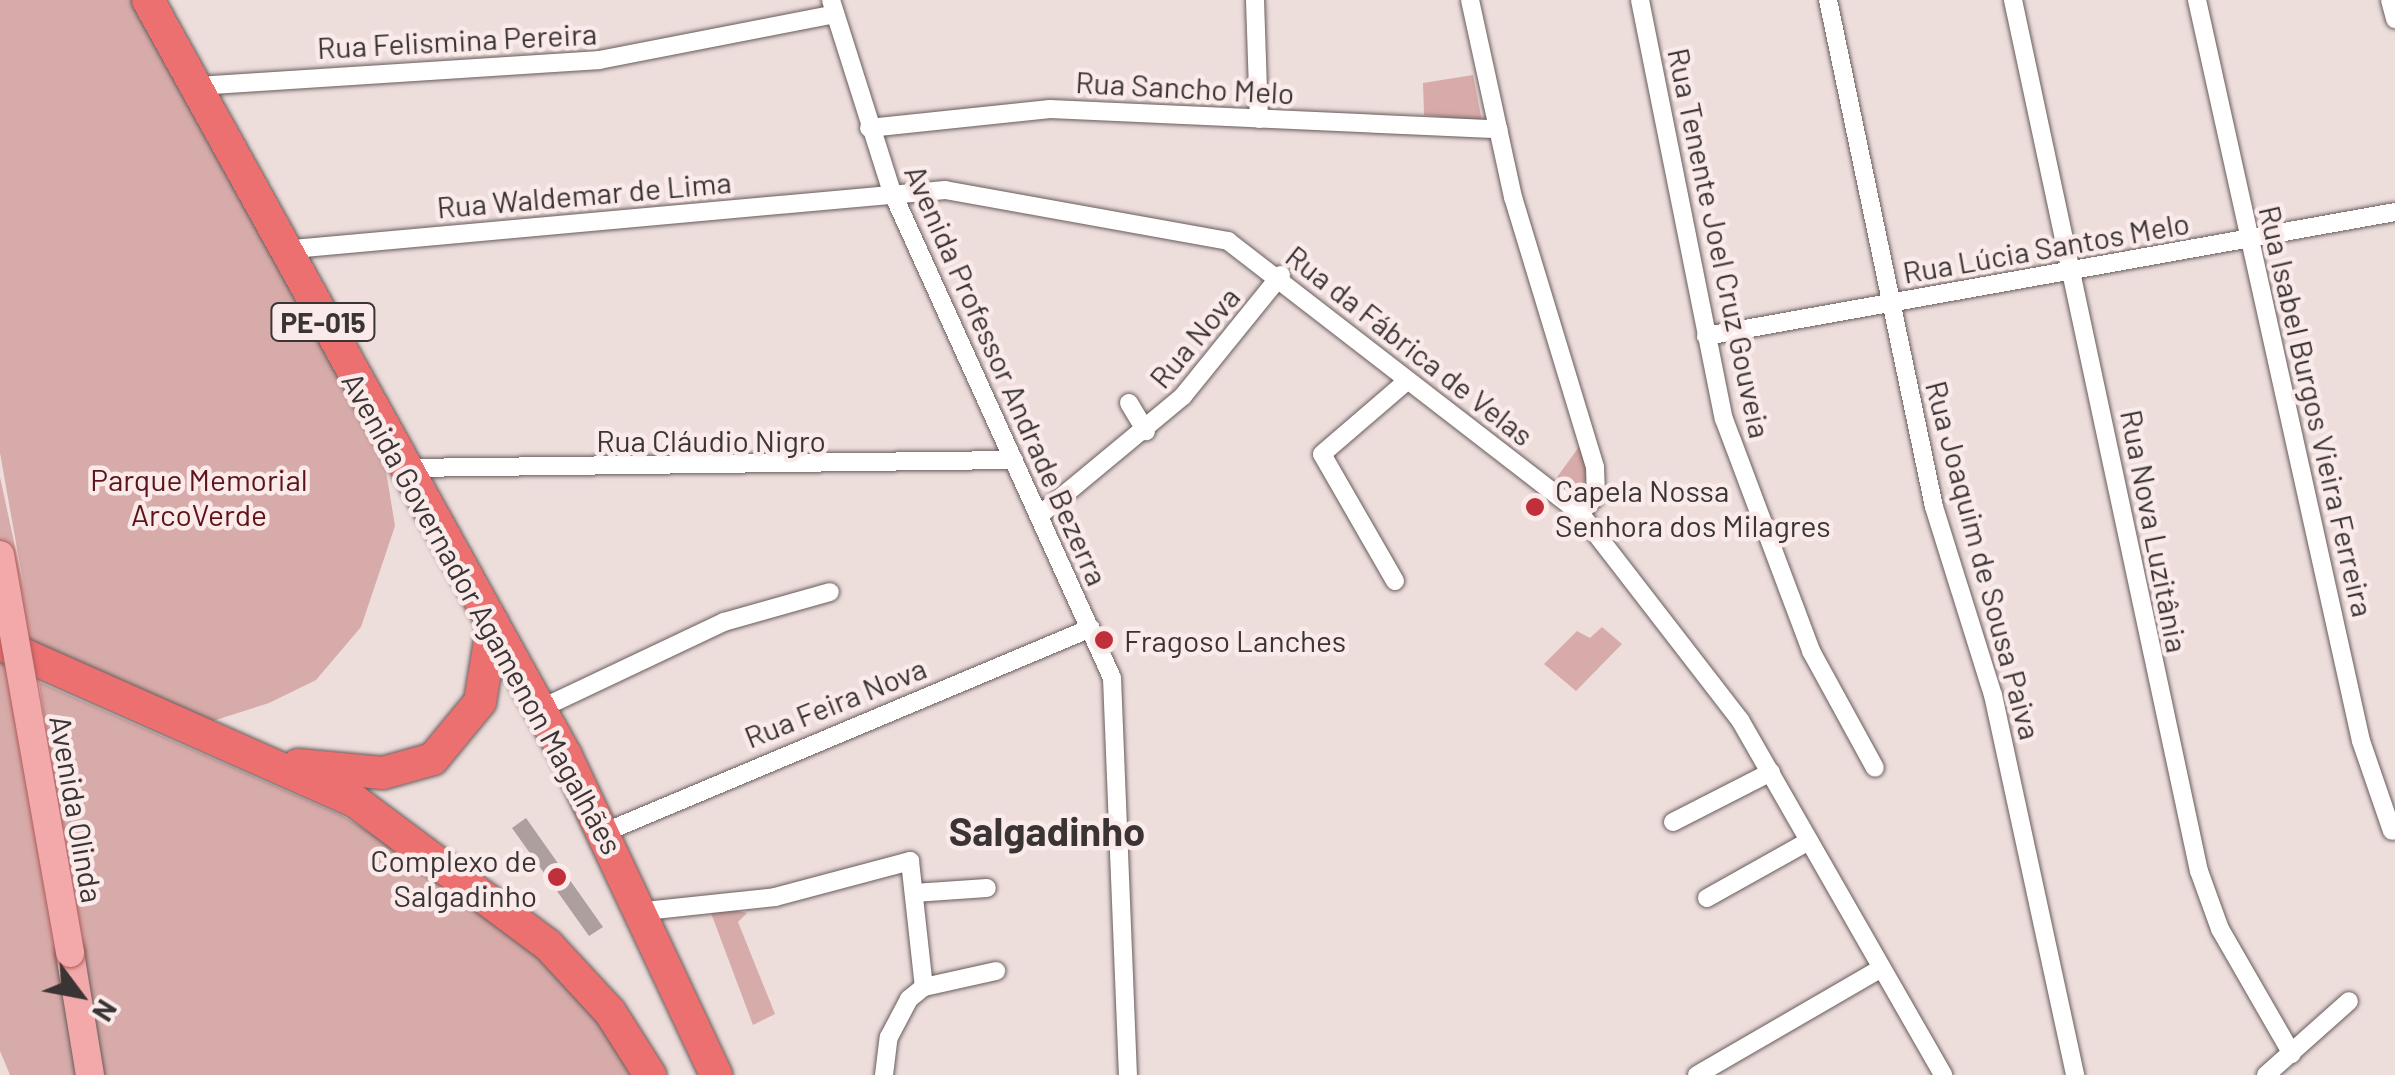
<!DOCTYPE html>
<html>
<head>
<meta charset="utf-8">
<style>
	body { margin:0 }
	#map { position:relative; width:2395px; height:1075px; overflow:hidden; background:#eddedc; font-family:Barlow,sans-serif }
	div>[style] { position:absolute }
	.green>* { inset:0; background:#d7aba9 }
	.building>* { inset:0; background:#ad9f9e }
	.roads { filter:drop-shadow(0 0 2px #685c5b) drop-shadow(0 0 2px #685c5b) }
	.street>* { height:18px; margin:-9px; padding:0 9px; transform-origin:9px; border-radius:9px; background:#fff }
	.primary>* { height:28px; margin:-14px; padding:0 14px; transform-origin:14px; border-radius:14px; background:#f3a9a9 }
	.highway>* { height:32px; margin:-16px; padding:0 16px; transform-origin:16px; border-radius:16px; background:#eb706f }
	.bridges { filter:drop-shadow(0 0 2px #ad5b5a) drop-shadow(0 0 2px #ad5b5a) }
	.primary-bridge>* { height:28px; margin:-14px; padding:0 14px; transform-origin:14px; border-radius:14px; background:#f3a9a9 }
	.dots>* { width:28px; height:28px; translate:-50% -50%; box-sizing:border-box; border:5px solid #faebea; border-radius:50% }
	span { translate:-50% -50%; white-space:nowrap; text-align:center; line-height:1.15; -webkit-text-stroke:9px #faebea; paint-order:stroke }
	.shield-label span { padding:2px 8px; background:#faebea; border:2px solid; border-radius:8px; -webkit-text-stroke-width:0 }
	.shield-label { font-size:28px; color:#3a3434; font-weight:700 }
	.street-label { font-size:30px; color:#3a3434 }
	.park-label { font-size:30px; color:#5c1418 }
	.poi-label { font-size:30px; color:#3a3434 }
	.left { translate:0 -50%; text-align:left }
	.right { translate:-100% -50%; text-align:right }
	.district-label { font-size:40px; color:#3a3434; font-weight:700 }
	.north { position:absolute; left:30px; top:945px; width:100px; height:100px; -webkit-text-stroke:8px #faebea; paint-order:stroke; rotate:122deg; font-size:28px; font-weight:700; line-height:40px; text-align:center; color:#3a3434 }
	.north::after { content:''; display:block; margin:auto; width:35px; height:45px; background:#3a3434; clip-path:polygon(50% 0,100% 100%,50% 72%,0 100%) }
</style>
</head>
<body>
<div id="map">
	<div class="green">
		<div style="clip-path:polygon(0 0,135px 0,379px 428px,395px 526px,361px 627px,316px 680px,269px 703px,203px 724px,0 628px,0 477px,24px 588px,0 453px)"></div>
		<div style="clip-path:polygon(1473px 75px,1482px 121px,1424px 115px,1423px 83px)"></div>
		<div style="clip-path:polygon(1579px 447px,1591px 467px,1581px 492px,1557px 477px)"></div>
		<div style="clip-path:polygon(1602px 627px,1622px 644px,1576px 691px,1544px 664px,1577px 631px,1590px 638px)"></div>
		<div style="clip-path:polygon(0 661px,25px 674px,82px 1075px,10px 1075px,0 1051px)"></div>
		<div style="clip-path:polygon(39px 682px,341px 815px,539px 935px,646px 1075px,97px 1075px)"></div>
		<div style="clip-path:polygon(708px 905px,747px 913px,738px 922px,775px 1014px,753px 1025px)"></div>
	</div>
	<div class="building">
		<div style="clip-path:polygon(526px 818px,603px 927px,589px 936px,512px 828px)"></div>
	</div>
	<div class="roads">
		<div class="street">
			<div style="left:831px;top:0;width:201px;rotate:72.4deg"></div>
			<div style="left:892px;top:192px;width:533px;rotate:65.64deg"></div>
			<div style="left:1112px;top:678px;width:397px;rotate:87.7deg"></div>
			<div style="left:1255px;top:0;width:119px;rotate:88.1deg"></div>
			<div style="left:1470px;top:0;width:202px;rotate:77.7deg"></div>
			<div style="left:1513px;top:197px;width:282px;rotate:73.1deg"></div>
			<div style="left:1595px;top:467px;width:29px;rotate:88deg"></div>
			<div style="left:1596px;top:496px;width:23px;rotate:133deg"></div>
			<div style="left:1640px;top:0;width:427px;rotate:78.7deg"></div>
			<div style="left:1724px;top:419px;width:248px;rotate:69.4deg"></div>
			<div style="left:1811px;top:651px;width:133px;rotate:61.3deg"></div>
			<div style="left:1828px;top:0;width:518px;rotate:78.19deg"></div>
			<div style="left:1934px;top:507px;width:197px;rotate:72.6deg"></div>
			<div style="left:1993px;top:695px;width:389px;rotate:77.8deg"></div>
			<div style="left:2013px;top:0;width:891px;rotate:77.95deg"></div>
			<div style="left:2199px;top:871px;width:62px;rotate:70.1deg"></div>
			<div style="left:2220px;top:929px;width:144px;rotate:60.1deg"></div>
			<div style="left:2197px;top:0;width:759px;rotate:77.52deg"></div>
			<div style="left:2361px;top:741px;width:95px;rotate:71deg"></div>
			<div style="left:2390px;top:0;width:20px;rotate:75deg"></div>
			<div style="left:198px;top:86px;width:402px;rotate:-3.7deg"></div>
			<div style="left:599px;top:60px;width:240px;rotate:-11deg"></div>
			<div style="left:869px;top:128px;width:182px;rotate:-6deg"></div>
			<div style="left:1050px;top:109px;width:449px;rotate:2.6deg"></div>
			<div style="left:282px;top:250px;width:666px;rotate:-5.17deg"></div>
			<div style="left:945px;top:190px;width:288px;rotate:10.2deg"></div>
			<div style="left:1228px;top:241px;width:445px;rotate:37.7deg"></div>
			<div style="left:1580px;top:513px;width:262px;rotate:52.3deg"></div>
			<div style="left:1740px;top:720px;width:409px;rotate:60.2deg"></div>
			<div style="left:1706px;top:336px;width:700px;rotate:-10.2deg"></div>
			<div style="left:1129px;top:403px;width:33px;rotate:59deg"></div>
			<div style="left:407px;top:468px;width:607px;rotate:-0.76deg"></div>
			<div style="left:1041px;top:514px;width:185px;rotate:-39.7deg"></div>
			<div style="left:1183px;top:396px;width:156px;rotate:-51deg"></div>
			<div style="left:1395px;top:581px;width:146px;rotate:-119.9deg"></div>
			<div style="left:1322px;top:454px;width:112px;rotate:-40.7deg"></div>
			<div style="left:540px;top:709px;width:204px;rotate:-25.3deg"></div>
			<div style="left:724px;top:622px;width:110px;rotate:-15.8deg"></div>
			<div style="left:1673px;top:822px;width:110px;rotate:-27deg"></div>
			<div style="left:603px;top:833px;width:529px;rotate:-22.79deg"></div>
			<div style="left:914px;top:893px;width:73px;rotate:-3.9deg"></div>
			<div style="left:1707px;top:898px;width:117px;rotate:-29.2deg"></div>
			<div style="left:645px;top:911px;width:131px;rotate:-6.1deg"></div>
			<div style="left:775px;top:897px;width:140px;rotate:-14.9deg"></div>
			<div style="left:910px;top:861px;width:127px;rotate:83.7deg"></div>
			<div style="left:884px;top:1075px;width:38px;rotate:-83deg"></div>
			<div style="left:889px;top:1037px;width:43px;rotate:-62.2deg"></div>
			<div style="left:909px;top:999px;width:19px;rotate:-39deg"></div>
			<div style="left:924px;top:987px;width:74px;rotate:-12.5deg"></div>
			<div style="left:1697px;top:1075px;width:209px;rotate:-30.1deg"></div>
			<div style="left:2266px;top:1075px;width:111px;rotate:-41.7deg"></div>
		</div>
		<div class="primary">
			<div style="left:70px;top:953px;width:124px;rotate:80.7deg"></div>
		</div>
		<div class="highway">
			<div style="left:148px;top:0;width:864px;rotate:61.06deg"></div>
			<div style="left:566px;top:756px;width:353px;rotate:64.8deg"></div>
			<div style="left:0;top:644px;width:389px;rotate:23.9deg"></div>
			<div style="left:356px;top:802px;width:239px;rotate:36.7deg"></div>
			<div style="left:548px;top:945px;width:91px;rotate:47.2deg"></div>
			<div style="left:610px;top:1012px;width:75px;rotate:57.6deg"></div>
			<div style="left:298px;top:765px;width:85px;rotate:5.4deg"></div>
			<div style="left:383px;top:773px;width:52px;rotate:-15.6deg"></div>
			<div style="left:433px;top:759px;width:74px;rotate:-50.5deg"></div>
			<div style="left:480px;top:702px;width:80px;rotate:-80.7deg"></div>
		</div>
	</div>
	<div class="bridges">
		<div class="primary-bridge">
			<div style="left:0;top:555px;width:404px;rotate:80deg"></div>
		</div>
	</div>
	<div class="dots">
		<div style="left:1535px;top:507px;background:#c0303a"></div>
		<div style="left:1104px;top:640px;background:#c0303a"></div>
		<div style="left:557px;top:877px;background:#c0303a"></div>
	</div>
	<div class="shield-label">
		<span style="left:323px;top:322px">PE-015</span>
	</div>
	<div class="street-label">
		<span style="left:457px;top:40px;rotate:-3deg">Rua Felismina Pereira</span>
		<span style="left:1185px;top:87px;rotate:3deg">Rua Sancho Melo</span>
		<span style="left:584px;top:194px;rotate:-5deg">Rua Waldemar de Lima</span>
		<span style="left:1720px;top:243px;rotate:78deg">Rua Tenente Joel Cruz Gouveia</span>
		<span style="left:2046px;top:247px;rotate:-10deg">Rua Lúcia Santos Melo</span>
		<span style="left:1194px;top:337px;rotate:-50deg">Rua Nova</span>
		<span style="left:1410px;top:345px;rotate:38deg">Rua da Fábrica de Velas</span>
		<span style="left:1007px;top:375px;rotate:66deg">Avenida Professor Andrade Bezerra</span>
		<span style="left:2317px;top:411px;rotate:77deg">Rua Isabel Burgos Vieira Ferreira</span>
		<span style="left:711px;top:440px">Rua Cláudio Nigro</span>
		<span style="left:2155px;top:531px;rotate:79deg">Rua Nova Luzitânia</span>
		<span style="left:1984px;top:560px;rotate:75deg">Rua Joaquim de Sousa Paiva</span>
		<span style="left:483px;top:613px;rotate:61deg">Avenida Governador Agamenon Magalhães</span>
		<span style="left:835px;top:702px;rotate:-22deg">Rua Feira Nova</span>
		<span style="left:77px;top:809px;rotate:80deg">Avenida Olinda</span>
	</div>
	<div class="park-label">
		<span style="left:199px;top:496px">Parque Memorial<br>ArcoVerde</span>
	</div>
	<div class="poi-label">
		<span class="left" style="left:1555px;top:507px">Capela Nossa<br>Senhora dos Milagres</span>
		<span class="left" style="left:1124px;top:640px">Fragoso Lanches</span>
		<span class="right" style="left:537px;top:877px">Complexo de<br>Salgadinho</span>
	</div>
	<div class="district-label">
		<span style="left:1047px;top:830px">Salgadinho</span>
	</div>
	<div class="north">N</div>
</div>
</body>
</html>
